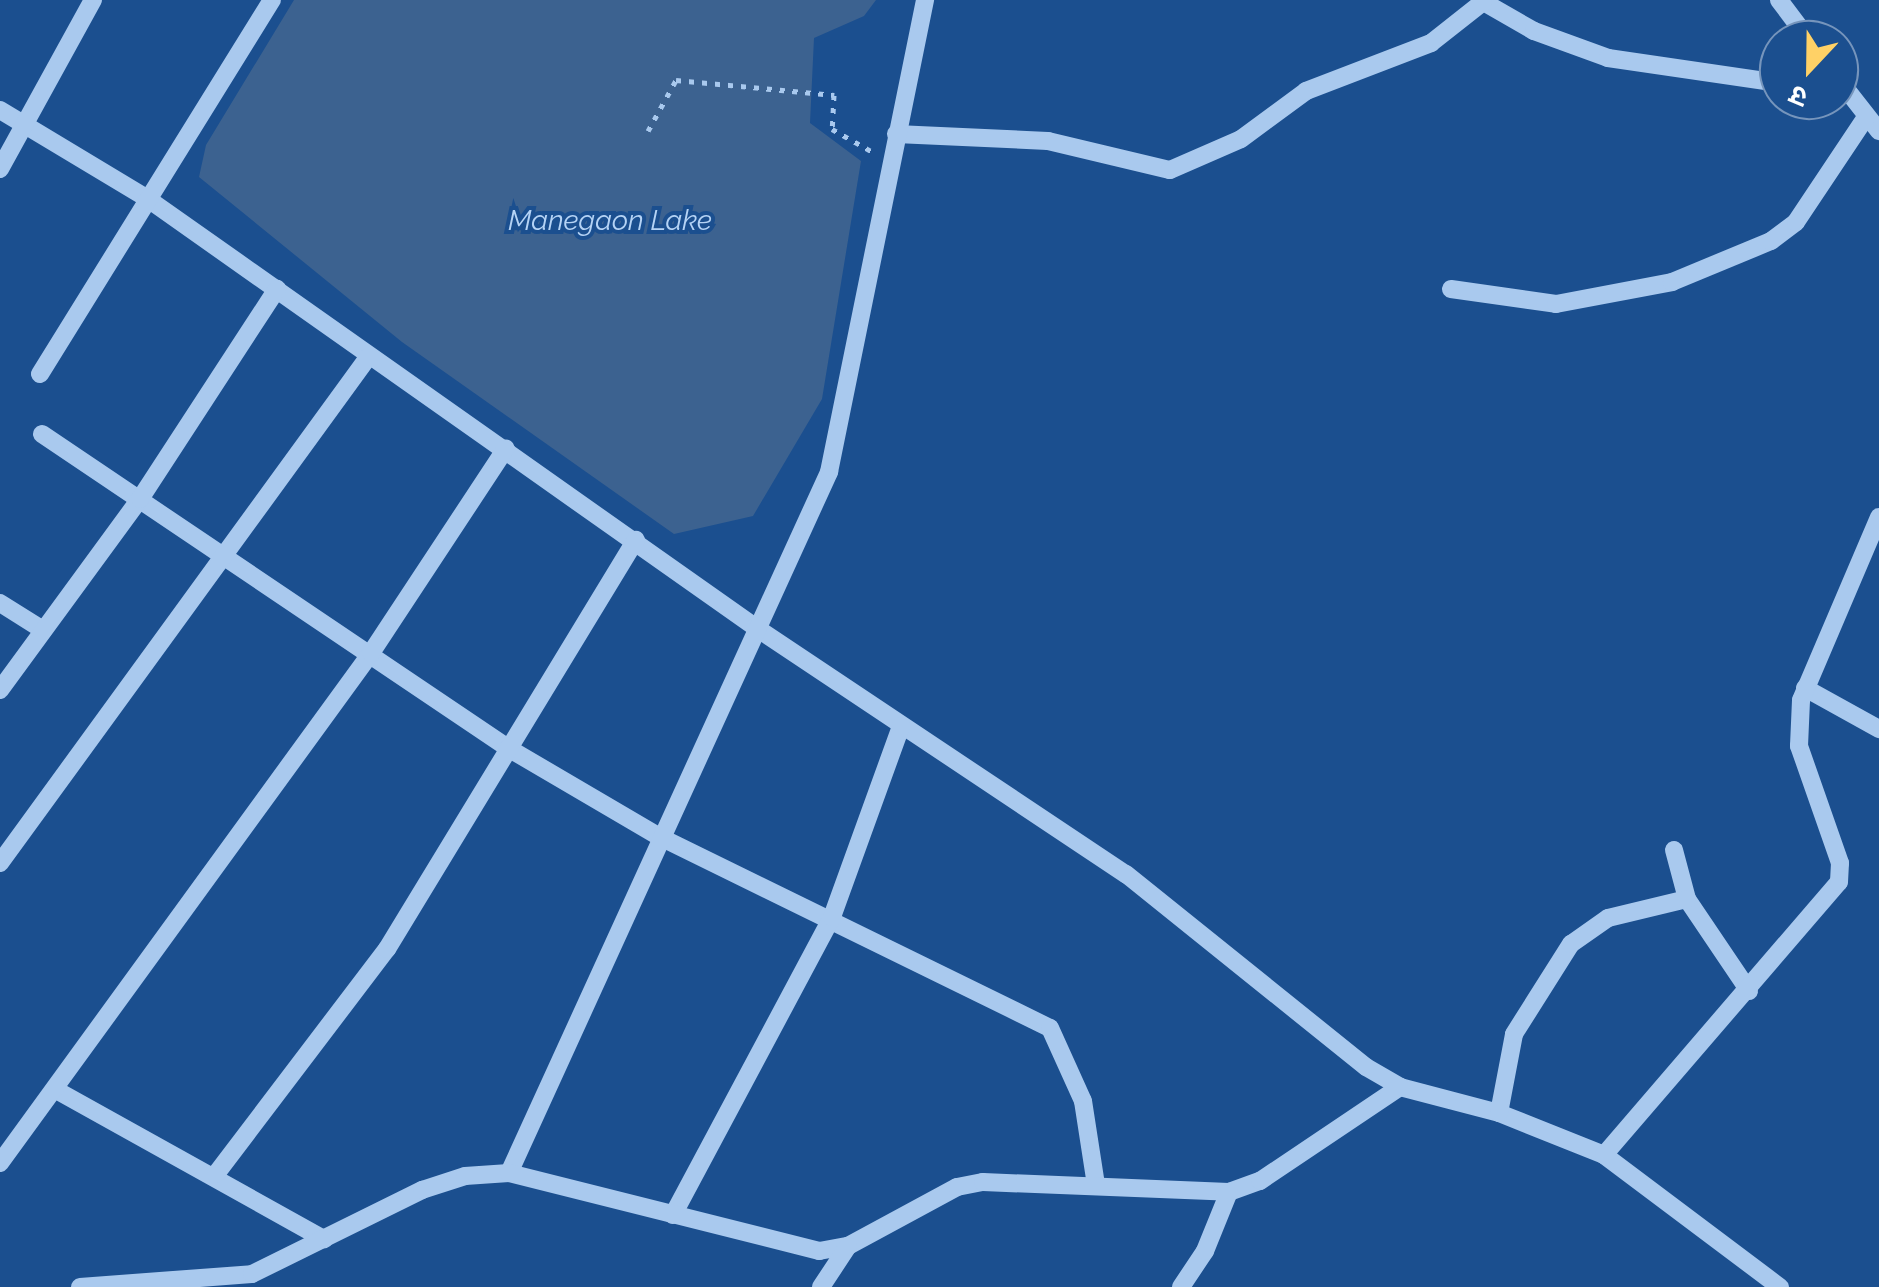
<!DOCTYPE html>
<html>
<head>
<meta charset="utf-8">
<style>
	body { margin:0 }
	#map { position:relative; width:1879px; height:1287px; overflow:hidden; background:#1b4f8f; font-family:Raleway,"Noto Sans Devanagari",sans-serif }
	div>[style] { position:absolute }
	.water>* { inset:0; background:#3c6290 }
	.path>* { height:5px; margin-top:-2.5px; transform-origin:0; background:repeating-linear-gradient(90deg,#a9c9ee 0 5px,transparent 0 13px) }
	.minor>* { height:18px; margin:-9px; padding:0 9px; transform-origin:9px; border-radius:9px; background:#a9c9ee }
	span { translate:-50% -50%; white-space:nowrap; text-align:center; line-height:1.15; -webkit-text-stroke:8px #1b4f8f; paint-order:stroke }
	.water-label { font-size:28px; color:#b5d3f5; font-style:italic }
	.north { position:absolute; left:1759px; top:20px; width:100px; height:100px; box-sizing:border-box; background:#1b4f8f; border:2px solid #7695bc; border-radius:50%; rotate:202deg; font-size:28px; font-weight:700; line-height:40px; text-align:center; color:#fff }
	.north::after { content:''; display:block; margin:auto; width:35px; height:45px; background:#ffd166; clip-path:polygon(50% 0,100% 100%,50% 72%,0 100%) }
</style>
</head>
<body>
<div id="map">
	<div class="water">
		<div style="clip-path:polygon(294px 0,876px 0,864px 16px,814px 38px,810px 123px,861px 161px,822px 399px,753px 516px,674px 534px,402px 342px,199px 177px,206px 145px)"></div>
	</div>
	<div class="path">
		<div style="left:648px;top:131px;width:58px;rotate:-61.2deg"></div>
		<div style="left:676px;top:80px;width:159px;rotate:5.4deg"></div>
		<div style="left:834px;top:95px;width:34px;rotate:93deg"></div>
		<div style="left:832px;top:129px;width:45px;rotate:29.4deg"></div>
	</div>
	<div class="minor">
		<div style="left:1480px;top:0;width:62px;rotate:29.9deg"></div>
		<div style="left:1534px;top:31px;width:79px;rotate:20deg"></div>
		<div style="left:1608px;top:58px;width:173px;rotate:8.3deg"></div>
		<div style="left:1779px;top:0;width:50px;rotate:53.1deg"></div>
		<div style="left:1839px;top:80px;width:65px;rotate:51.9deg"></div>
		<div style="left:0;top:110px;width:173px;rotate:31deg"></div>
		<div style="left:148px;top:199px;width:743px;rotate:35.19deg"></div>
		<div style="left:755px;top:627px;width:446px;rotate:33.7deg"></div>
		<div style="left:1126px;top:874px;width:308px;rotate:38.8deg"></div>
		<div style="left:1366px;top:1067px;width:39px;rotate:30deg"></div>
		<div style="left:1400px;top:1087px;width:102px;rotate:14.7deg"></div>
		<div style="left:1499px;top:1113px;width:113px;rotate:21.8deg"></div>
		<div style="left:1604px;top:1155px;width:220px;rotate:36.9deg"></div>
		<div style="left:896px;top:134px;width:152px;rotate:2.6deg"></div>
		<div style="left:1048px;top:141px;width:125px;rotate:13.4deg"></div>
		<div style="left:1170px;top:170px;width:77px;rotate:-23.6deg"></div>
		<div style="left:1241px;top:139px;width:81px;rotate:-36.4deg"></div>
		<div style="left:1306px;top:91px;width:134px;rotate:-21deg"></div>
		<div style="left:1431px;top:43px;width:66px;rotate:-38.3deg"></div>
		<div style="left:0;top:169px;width:193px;rotate:-61.2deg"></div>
		<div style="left:1451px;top:289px;width:106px;rotate:8.1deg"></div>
		<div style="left:1556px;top:304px;width:118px;rotate:-10.7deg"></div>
		<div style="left:1672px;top:282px;width:107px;rotate:-22.5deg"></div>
		<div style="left:1771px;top:241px;width:31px;rotate:-37deg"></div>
		<div style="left:1796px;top:222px;width:126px;rotate:-56.3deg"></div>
		<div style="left:40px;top:374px;width:440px;rotate:-58.2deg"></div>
		<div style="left:42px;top:434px;width:562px;rotate:33.97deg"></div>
		<div style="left:508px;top:748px;width:174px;rotate:30.4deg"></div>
		<div style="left:658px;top:836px;width:436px;rotate:26.1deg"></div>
		<div style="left:1050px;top:1028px;width:80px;rotate:65.7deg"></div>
		<div style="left:1083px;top:1101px;width:85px;rotate:81.2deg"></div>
		<div style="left:0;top:603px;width:51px;rotate:32.1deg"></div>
		<div style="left:1805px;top:688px;width:85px;rotate:29deg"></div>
		<div style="left:0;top:690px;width:237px;rotate:-53.8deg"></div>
		<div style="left:140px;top:499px;width:251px;rotate:-56.9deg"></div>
		<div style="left:1674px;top:850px;width:51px;rotate:75.1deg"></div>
		<div style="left:1687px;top:899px;width:111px;rotate:56deg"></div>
		<div style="left:0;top:863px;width:627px;rotate:-53.95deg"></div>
		<div style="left:56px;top:1090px;width:307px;rotate:29.1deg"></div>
		<div style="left:1499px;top:1113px;width:80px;rotate:-79.2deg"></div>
		<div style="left:1514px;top:1034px;width:107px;rotate:-57.7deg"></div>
		<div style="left:1571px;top:944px;width:45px;rotate:-35.1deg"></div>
		<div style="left:1608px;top:918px;width:81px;rotate:-13.5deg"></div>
		<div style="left:1604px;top:1155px;width:360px;rotate:-49.3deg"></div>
		<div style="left:1839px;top:882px;width:19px;rotate:-87deg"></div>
		<div style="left:1840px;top:863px;width:124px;rotate:-109.3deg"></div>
		<div style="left:1799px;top:746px;width:46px;rotate:-87.5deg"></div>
		<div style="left:1801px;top:700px;width:199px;rotate:-66.9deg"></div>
		<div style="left:0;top:1163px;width:631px;rotate:-53.97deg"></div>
		<div style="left:371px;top:653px;width:245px;rotate:-56.6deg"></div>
		<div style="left:509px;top:1173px;width:771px;rotate:-65.46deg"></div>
		<div style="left:829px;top:472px;width:482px;rotate:-78.5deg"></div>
		<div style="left:216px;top:1174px;width:283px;rotate:-52.8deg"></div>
		<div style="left:387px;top:949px;width:479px;rotate:-58.7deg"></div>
		<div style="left:673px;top:1215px;width:338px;rotate:-61.9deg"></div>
		<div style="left:832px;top:917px;width:203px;rotate:-70.1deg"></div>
		<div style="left:80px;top:1287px;width:172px;rotate:-4.3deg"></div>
		<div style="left:252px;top:1274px;width:190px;rotate:-26.3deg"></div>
		<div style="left:422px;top:1190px;width:45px;rotate:-18deg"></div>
		<div style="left:465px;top:1176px;width:44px;rotate:-3.9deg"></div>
		<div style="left:509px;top:1173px;width:320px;rotate:14.1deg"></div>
		<div style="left:819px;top:1251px;width:29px;rotate:-10deg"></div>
		<div style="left:848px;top:1246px;width:124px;rotate:-28.4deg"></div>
		<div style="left:957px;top:1187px;width:26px;rotate:-11deg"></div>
		<div style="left:983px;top:1182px;width:246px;rotate:2.3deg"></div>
		<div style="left:1229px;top:1192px;width:33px;rotate:-20deg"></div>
		<div style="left:1260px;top:1181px;width:169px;rotate:-33.9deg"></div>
		<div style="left:821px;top:1287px;width:49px;rotate:-56.6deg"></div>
		<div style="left:1181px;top:1287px;width:43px;rotate:-56.3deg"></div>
		<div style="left:1205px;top:1251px;width:64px;rotate:-67.9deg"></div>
	</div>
	<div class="water-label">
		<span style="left:610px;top:221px">Manegaon Lake</span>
	</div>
	<div class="north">उ</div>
</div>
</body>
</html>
